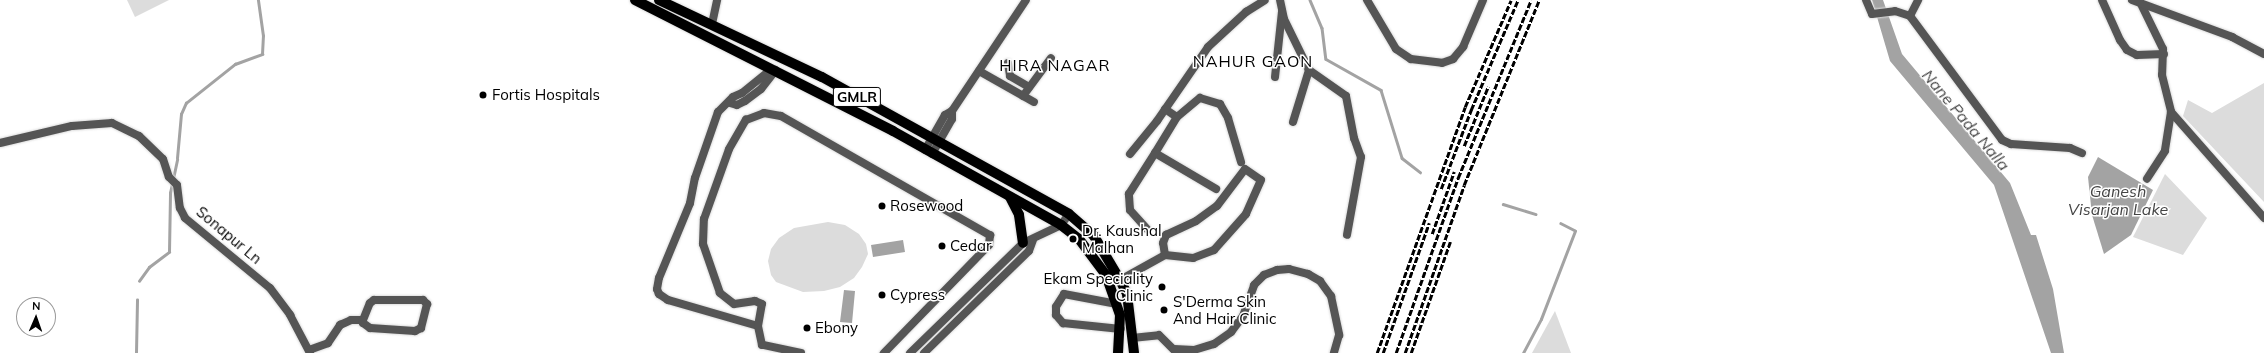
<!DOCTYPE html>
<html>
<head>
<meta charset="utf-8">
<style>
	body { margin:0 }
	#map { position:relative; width:2264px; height:353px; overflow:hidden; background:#fff; font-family:Mulish,sans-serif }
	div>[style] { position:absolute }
	.green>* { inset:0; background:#dcdcdc }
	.water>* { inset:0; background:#a3a3a3 }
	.stream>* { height:2.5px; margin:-1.25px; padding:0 1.25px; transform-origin:1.25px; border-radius:1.25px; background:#a3a3a3 }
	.roads { filter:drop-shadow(0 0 1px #dbdbdb) drop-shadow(0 0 1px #dbdbdb) }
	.minor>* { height:8px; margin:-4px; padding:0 4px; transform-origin:4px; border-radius:4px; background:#555 }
	.tertiary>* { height:8px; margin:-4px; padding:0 4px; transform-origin:4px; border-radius:4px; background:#555 }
	.primary>* { height:10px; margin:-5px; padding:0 5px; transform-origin:5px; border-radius:5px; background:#000 }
	.rail>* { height:2.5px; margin-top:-1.25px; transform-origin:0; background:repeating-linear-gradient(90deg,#000 0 6px,transparent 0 8px) }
	.dots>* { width:11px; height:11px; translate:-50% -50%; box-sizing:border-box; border:2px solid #fff; border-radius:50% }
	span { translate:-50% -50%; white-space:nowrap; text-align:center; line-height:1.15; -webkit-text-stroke:3px #fff; paint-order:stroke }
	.shield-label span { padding:1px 3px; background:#fff; border:1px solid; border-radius:3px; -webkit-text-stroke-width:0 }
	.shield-label { font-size:14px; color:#000; font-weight:700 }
	.poi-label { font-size:15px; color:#000 }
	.left { translate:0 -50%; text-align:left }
	.right { translate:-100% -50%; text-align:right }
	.street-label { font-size:15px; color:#000 }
	.neighbourhood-label { font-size:16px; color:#000; letter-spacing:1px }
	.water-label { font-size:16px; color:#444; font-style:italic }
	.north { position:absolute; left:16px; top:297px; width:40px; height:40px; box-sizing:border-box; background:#fff; border:1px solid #999; border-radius:50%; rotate:2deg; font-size:11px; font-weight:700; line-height:16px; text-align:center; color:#000 }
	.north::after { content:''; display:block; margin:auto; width:14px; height:18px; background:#000; clip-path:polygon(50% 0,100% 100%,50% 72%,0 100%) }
</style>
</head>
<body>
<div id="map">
	<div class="green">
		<div style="clip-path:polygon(127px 0,169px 0,135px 17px)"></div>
		<div style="clip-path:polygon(2264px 83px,2264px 202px,2183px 116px,2188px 100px,2212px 113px)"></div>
		<div style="clip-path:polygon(2165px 174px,2207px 218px,2183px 255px,2133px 237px)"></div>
		<div style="clip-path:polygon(828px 222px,845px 225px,859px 234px,866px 244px,868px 254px,862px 267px,854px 278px,840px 287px,824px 291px,803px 292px,776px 282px,771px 275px,768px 261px,771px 249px,779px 238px,794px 228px)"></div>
		<div style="clip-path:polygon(1555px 311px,1571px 353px,1532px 353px)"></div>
	</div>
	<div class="water">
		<div style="clip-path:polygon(1872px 0,1883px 0,1902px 54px,2010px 183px,2031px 235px,2036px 235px,2053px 289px,2064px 353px,2051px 353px,1994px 185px,1890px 61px)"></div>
		<div style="clip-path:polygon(2098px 157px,2153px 190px,2131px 235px,2104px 254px,2092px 215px,2088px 177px)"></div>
		<div style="clip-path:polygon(903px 240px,905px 252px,873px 257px,871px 245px)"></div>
		<div style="clip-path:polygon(844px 290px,855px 291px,852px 323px,840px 322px)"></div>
	</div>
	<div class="stream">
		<div style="left:1310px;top:0;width:30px;rotate:67deg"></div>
		<div style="left:1322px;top:28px;width:31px;rotate:83deg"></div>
		<div style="left:1326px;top:59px;width:63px;rotate:29.4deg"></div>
		<div style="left:1381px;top:90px;width:71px;rotate:72.8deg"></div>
		<div style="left:1402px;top:158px;width:23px;rotate:38deg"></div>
		<div style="left:177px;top:158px;width:44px;rotate:-84.8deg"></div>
		<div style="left:181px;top:114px;width:12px;rotate:-66deg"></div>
		<div style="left:186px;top:103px;width:63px;rotate:-38.5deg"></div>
		<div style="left:235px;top:64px;width:29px;rotate:-20deg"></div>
		<div style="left:262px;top:54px;width:18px;rotate:-87deg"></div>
		<div style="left:263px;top:36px;width:36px;rotate:-98deg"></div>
		<div style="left:1503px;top:204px;width:34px;rotate:17deg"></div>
		<div style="left:139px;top:281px;width:17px;rotate:-54deg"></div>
		<div style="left:149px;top:267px;width:25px;rotate:-37deg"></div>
		<div style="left:169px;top:252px;width:59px;rotate:-89deg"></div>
		<div style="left:170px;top:193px;width:34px;rotate:-78deg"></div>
		<div style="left:136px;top:353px;width:53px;rotate:-88.9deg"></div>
		<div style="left:1523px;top:353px;width:38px;rotate:-62deg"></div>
		<div style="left:1541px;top:319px;width:94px;rotate:-68.9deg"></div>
		<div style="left:1575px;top:231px;width:16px;rotate:-153deg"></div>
	</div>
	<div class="roads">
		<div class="minor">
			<div style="left:1280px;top:0;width:19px;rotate:78deg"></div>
			<div style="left:1284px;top:19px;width:57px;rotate:63.9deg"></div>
			<div style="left:1309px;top:70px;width:45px;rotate:35.1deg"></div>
			<div style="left:1346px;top:96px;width:43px;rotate:79.2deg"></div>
			<div style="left:1354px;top:138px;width:20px;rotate:70deg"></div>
			<div style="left:1361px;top:157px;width:79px;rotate:100.2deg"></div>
			<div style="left:1367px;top:0;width:57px;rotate:59.4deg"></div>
			<div style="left:1396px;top:49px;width:18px;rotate:34deg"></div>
			<div style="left:1411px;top:59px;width:31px;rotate:7deg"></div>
			<div style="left:1442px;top:63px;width:12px;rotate:-20deg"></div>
			<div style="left:1453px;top:59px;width:16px;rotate:-50deg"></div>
			<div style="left:1463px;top:47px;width:51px;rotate:-66.9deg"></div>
			<div style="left:1866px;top:0;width:15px;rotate:67deg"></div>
			<div style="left:1872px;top:14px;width:23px;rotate:-7deg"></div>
			<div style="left:1895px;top:11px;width:16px;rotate:18deg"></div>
			<div style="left:1910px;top:16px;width:18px;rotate:-63deg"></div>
			<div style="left:2102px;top:0;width:44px;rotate:65.8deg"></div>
			<div style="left:2120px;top:40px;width:12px;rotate:55deg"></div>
			<div style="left:2127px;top:50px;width:11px;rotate:27deg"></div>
			<div style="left:2137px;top:55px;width:27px;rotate:-2deg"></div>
			<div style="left:2141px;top:4px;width:50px;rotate:63.9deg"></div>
			<div style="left:2163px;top:49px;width:26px;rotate:92deg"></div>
			<div style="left:2162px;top:75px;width:38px;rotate:76deg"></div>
			<div style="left:2171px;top:112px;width:39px;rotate:99deg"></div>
			<div style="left:2165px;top:151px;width:33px;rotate:123deg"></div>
			<div style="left:1910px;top:16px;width:154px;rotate:53.4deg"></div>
			<div style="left:2002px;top:140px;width:10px;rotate:24deg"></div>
			<div style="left:2011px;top:144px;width:59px;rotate:3.9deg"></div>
			<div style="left:2070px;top:148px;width:13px;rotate:23deg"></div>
			<div style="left:712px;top:24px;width:25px;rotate:-78deg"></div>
			<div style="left:1008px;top:63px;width:13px;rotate:81deg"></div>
			<div style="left:1010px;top:76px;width:22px;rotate:30deg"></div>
			<div style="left:979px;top:71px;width:63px;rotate:29.4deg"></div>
			<div style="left:1275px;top:77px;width:66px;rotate:-83.9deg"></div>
			<div style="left:1023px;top:96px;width:47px;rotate:-53.6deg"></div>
			<div style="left:730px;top:103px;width:7px;rotate:16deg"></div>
			<div style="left:737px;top:105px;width:9px;rotate:-27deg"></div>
			<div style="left:745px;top:101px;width:20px;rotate:-37deg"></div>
			<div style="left:761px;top:89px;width:24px;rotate:-52deg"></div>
			<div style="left:1165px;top:109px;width:14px;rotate:34deg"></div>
			<div style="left:1177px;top:117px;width:30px;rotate:-40deg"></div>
			<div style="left:1200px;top:98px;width:21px;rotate:17deg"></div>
			<div style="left:1220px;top:104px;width:16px;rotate:60deg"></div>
			<div style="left:1228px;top:118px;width:46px;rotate:73.5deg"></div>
			<div style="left:2171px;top:112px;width:141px;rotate:48.7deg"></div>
			<div style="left:1177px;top:117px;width:42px;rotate:121.4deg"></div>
			<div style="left:1155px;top:153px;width:71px;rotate:30.5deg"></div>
			<div style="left:1293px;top:122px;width:54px;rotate:-72.9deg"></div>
			<div style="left:0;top:143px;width:74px;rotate:-13.3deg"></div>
			<div style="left:72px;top:126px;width:40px;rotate:-4.3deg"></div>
			<div style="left:112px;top:123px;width:30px;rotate:26deg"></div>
			<div style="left:139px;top:136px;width:33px;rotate:44deg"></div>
			<div style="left:163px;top:159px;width:19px;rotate:72deg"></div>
			<div style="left:169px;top:177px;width:11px;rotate:45deg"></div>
			<div style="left:177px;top:185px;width:23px;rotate:83deg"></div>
			<div style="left:180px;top:208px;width:11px;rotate:63deg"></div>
			<div style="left:185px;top:218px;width:110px;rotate:39.5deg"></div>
			<div style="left:270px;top:288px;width:34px;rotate:53deg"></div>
			<div style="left:290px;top:315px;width:43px;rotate:62.2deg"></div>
			<div style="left:1130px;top:154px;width:43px;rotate:-50.7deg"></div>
			<div style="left:1157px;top:121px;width:90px;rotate:-55.4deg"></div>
			<div style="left:1208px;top:47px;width:52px;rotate:-42.6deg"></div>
			<div style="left:1246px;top:12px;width:22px;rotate:-32deg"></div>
			<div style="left:1147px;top:229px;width:25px;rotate:-132deg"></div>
			<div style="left:1130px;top:210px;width:16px;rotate:-94deg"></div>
			<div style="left:1129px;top:194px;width:49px;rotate:-57.6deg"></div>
			<div style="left:1120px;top:280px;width:51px;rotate:-29.1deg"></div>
			<div style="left:1165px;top:255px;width:12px;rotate:-99deg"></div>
			<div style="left:1163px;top:243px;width:9px;rotate:-69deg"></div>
			<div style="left:1166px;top:235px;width:33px;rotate:-25deg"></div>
			<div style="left:1196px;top:221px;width:26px;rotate:-36deg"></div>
			<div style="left:1217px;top:206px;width:46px;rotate:-52.9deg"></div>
			<div style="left:1245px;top:169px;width:19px;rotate:35deg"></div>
			<div style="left:1261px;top:180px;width:37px;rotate:114deg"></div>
			<div style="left:1246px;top:214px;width:48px;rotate:131.6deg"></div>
			<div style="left:1214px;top:250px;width:22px;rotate:159deg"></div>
			<div style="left:1193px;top:258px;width:28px;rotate:-174deg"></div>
			<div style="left:1117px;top:304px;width:54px;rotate:-169.3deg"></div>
			<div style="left:1064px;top:294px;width:15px;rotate:122deg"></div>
			<div style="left:1056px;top:307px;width:8px;rotate:90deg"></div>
			<div style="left:1056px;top:315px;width:11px;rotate:49deg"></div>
			<div style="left:1063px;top:323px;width:58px;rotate:5.9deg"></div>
			<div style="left:758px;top:326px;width:94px;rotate:-163.9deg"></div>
			<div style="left:668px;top:300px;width:11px;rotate:-146deg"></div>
			<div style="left:659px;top:294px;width:5px;rotate:-112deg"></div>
			<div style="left:657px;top:289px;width:11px;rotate:-80deg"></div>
			<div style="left:659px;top:278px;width:81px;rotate:-67.5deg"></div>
			<div style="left:690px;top:203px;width:25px;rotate:-79deg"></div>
			<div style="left:695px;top:178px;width:70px;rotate:-70.8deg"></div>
			<div style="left:718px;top:112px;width:21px;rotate:-45deg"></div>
			<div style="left:733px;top:97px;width:10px;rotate:-24deg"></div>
			<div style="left:742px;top:93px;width:38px;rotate:-39deg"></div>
			<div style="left:1132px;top:338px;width:27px;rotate:-6deg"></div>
			<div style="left:1159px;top:335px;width:25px;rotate:45deg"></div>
			<div style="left:1174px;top:349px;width:20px;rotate:3deg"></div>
			<div style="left:1194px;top:350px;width:21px;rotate:-17deg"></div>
			<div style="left:1214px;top:344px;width:21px;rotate:-35deg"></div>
			<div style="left:1231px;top:332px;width:20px;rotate:-53deg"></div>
			<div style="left:1243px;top:316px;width:33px;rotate:-70deg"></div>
			<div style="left:1254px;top:285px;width:14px;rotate:-45deg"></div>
			<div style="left:1264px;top:275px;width:14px;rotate:-21deg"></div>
			<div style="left:1277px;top:270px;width:12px;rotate:-5deg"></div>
			<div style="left:1289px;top:269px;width:20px;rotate:15deg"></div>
			<div style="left:1308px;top:274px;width:14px;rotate:30deg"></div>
			<div style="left:1320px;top:281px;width:19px;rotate:54deg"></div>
			<div style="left:1331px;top:296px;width:40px;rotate:78deg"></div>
			<div style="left:1339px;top:335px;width:19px;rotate:106deg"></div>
			<div style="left:309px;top:350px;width:20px;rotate:-20deg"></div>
			<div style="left:328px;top:343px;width:22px;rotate:-56deg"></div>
			<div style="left:340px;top:325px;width:12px;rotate:-24deg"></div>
			<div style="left:351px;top:320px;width:12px"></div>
			<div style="left:363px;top:320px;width:18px;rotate:-68deg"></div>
			<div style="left:370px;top:303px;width:5px;rotate:-37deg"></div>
			<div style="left:374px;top:300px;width:49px"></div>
			<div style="left:423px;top:300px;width:6px;rotate:45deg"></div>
			<div style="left:427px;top:304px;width:25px;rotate:104deg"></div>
			<div style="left:421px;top:328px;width:7px;rotate:153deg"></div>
			<div style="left:415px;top:331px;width:45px;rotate:-176.2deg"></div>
			<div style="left:370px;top:328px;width:9px;rotate:-144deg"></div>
			<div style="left:363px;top:323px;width:3px;rotate:-90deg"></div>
			<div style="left:801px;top:353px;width:40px;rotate:-168deg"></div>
			<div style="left:762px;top:345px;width:19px;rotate:-102deg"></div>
			<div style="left:758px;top:326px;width:22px;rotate:-80deg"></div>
			<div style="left:762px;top:304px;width:8px;rotate:-157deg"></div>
			<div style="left:755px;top:301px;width:21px;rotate:172deg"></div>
			<div style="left:734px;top:304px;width:18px;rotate:-142deg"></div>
			<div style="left:720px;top:293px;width:52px;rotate:-109.1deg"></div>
			<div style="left:703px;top:244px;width:25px;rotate:-88deg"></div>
			<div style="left:704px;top:219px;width:74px;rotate:-70.3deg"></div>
			<div style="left:729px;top:149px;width:34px;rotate:-60deg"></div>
			<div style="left:746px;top:120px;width:19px;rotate:-21deg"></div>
			<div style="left:764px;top:113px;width:17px;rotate:10deg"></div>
			<div style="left:781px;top:116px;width:241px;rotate:29.7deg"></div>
			<div style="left:990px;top:235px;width:10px;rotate:96deg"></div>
			<div style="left:989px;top:245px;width:151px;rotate:134.2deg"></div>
		</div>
		<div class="tertiary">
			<div style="left:2132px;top:0;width:107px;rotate:20.3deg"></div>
			<div style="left:2232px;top:37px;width:36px;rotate:28deg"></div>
			<div style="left:925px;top:150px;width:40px;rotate:-60.3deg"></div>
			<div style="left:945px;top:115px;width:8px;rotate:-30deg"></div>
			<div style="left:932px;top:154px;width:40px;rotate:-60.3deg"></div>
			<div style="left:952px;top:119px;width:8px;rotate:-90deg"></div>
			<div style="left:952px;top:111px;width:133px;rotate:-56.3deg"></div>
			<div style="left:910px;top:353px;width:158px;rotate:-44.2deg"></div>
			<div style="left:1023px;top:243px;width:42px;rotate:-25.3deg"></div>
			<div style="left:1061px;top:225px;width:14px;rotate:-54deg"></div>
			<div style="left:924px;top:353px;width:146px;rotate:-44.2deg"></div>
			<div style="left:1029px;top:251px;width:12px;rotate:-70deg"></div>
		</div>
		<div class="primary">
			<div style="left:635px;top:0;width:289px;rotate:26.9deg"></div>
			<div style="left:893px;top:131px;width:193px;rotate:29.2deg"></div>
			<div style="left:1061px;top:225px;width:23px;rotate:38deg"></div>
			<div style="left:1079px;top:239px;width:45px;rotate:53.1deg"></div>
			<div style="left:1106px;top:275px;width:42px;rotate:70.7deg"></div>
			<div style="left:1120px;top:315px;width:38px;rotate:93deg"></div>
			<div style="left:659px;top:0;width:180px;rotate:25.3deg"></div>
			<div style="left:822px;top:77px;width:282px;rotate:29deg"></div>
			<div style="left:1069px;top:214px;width:33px;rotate:41deg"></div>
			<div style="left:1094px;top:236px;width:51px;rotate:59.4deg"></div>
			<div style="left:1120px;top:280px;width:16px;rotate:63deg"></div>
			<div style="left:1127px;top:294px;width:59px;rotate:83.2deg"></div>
			<div style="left:1010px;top:197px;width:20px;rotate:63deg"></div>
			<div style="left:1019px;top:215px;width:28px;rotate:82deg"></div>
		</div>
	</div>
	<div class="rail">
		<div style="left:1464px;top:146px;width:64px;rotate:-67.9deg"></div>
		<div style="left:1441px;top:189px;width:85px;rotate:-69.2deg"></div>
		<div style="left:1471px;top:110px;width:120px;rotate:-66.9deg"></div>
		<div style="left:1432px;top:234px;width:66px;rotate:-70.5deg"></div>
		<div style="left:1377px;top:353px;width:261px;rotate:-70.3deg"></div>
		<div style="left:1465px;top:107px;width:116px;rotate:-66.7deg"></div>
		<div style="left:1383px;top:353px;width:138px;rotate:-70.5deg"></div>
		<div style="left:1396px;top:353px;width:186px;rotate:-70.5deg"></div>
		<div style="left:1458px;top:178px;width:192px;rotate:-67.7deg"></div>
		<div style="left:1405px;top:353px;width:178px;rotate:-70.6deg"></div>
		<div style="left:1464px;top:185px;width:200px;rotate:-67.9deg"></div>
		<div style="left:1411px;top:353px;width:118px;rotate:-70.6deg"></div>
	</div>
	<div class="dots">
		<div style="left:483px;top:95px;background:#000"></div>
		<div style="left:882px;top:206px;background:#000"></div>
		<div style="left:1073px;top:239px;background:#000"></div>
		<div style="left:942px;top:246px;background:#000"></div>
		<div style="left:1162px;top:287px;background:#000"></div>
		<div style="left:882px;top:295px;background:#000"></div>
		<div style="left:1164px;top:310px;background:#000"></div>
		<div style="left:807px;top:328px;background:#000"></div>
	</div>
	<div class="shield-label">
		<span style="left:857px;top:97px">GMLR</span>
	</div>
	<div class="poi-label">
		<span class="left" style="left:492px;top:95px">Fortis Hospitals</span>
		<span class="left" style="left:890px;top:206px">Rosewood</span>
		<span class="left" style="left:1082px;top:239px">Dr. Kaushal<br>Malhan</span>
		<span class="left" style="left:950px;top:246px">Cedar</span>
		<span class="right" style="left:1153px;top:287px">Ekam Speciality<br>Clinic</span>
		<span class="left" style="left:890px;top:295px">Cypress</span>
		<span class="left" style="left:1173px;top:310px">S'Derma Skin<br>And Hair Clinic</span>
		<span class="left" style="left:815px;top:328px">Ebony</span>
	</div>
	<div class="street-label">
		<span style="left:229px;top:235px;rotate:40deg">Sonapur Ln</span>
	</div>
	<div class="neighbourhood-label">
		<span style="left:1253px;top:61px">NAHUR GAON</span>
		<span style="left:1055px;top:65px">HIRA NAGAR</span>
	</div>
	<div class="water-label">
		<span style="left:1966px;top:120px;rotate:50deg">Nane Pada Nalla</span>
		<span style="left:2118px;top:200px">Ganesh<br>Visarjan Lake</span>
	</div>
	<div class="north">N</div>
</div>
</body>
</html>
